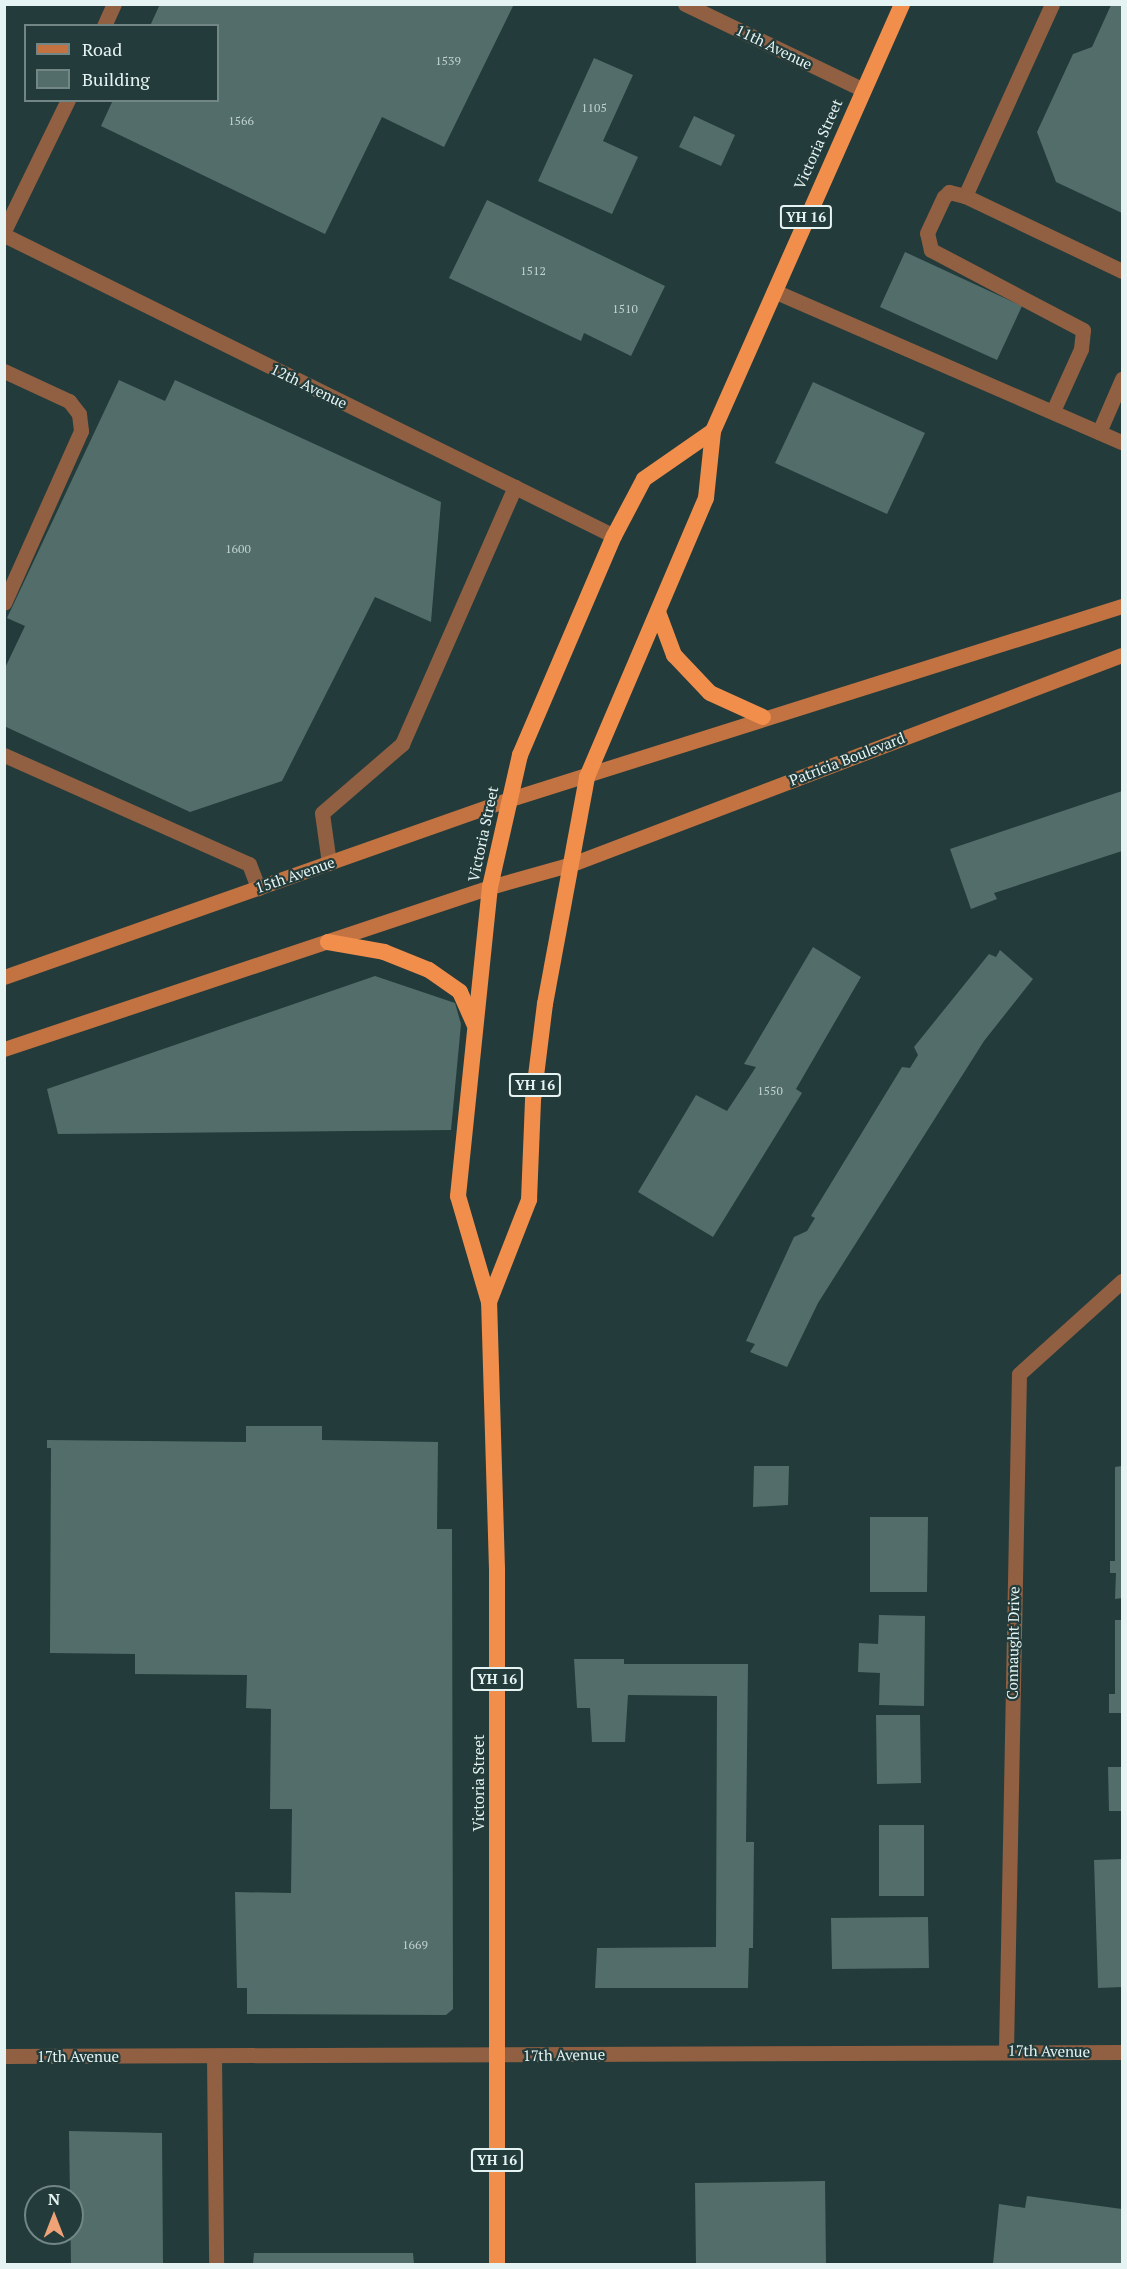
<!DOCTYPE html>
<html>
<head>
<meta charset="utf-8">
<style>
	body { margin:0 }
	#map { position:relative; width:1127px; height:2269px; overflow:hidden; background:#233c3b; font-family:"PT Serif",serif }
	div>[style] { position:absolute }
	.building>* { inset:0; background:#526d6a }
	.service>* { height:15px; margin:-7.5px; padding:0 7.5px; transform-origin:7.5px; border-radius:7.5px; background:#915f41 }
	.minor>* { height:15px; margin:-7.5px; padding:0 7.5px; transform-origin:7.5px; border-radius:7.5px; background:#915f41 }
	.tertiary>* { height:15px; margin:-7.5px; padding:0 7.5px; transform-origin:7.5px; border-radius:7.5px; background:#915f41 }
	.secondary>* { height:15px; margin:-7.5px; padding:0 7.5px; transform-origin:7.5px; border-radius:7.5px; background:#c37341 }
	.trunk>* { height:16px; margin:-8px; padding:0 8px; transform-origin:8px; border-radius:8px; background:#f28e4c }
	span { translate:-50% -50%; white-space:nowrap; text-align:center; line-height:1.15; -webkit-text-stroke:4.5px #233c3b; paint-order:stroke }
	.number-label { font-size:12px; color:#c0d2d1 }
	.number-label span { -webkit-text-stroke-width:0 }
	.shield-label span { padding:2px 4px; background:#233c3b; border:2px solid; border-radius:4px; -webkit-text-stroke-width:0 }
	.shield-label { font-size:14px; color:#e5f4f3; font-weight:700 }
	.street-label { font-size:15px; color:#e5f4f3 }
	.frame { position:absolute; inset:0; border:6px solid #e5f4f3; pointer-events:none }
	.legend { position:absolute; left:24px; top:24px; width:195px; height:78px; box-sizing:border-box; background:#233c3b; border:2px solid #718685; margin:0; padding:8px 10px; list-style:none; font-size:18px; color:#e5f4f3 }
	.legend li { display:flex; align-items:center; gap:12px; height:30px }
	.legend b { width:30px; border:2px solid #718685 }
	.north { position:absolute; left:24px; top:2185px; width:60px; height:60px; box-sizing:border-box; background:#233c3b; border:2px solid #718685; border-radius:50%; rotate:0deg; font-size:16px; font-weight:700; line-height:24px; text-align:center; color:#e5f4f3 }
	.north::after { content:''; display:block; margin:auto; width:21px; height:27px; background:#efa376; clip-path:polygon(50% 0,100% 100%,50% 72%,0 100%) }
</style>
</head>
<body>
<div id="map">
	<div class="building">
		<div style="clip-path:polygon(160px 4px,514px 4px,444px 147px,382px 117px,325px 234px,101px 126px,113px 100px,218px 100px,218px 26px,150px 26px)"></div>
		<div style="clip-path:polygon(1111px 5px,1122px 5px,1122px 213px,1056px 182px,1037px 132px,1073px 54px,1092px 47px)"></div>
		<div style="clip-path:polygon(594px 58px,633px 75px,603px 141px,638px 157px,612px 214px,538px 181px)"></div>
		<div style="clip-path:polygon(694px 116px,735px 135px,721px 166px,679px 147px)"></div>
		<div style="clip-path:polygon(487px 200px,665px 286px,631px 356px,584px 333px,581px 341px,449px 278px)"></div>
		<div style="clip-path:polygon(905px 252px,1022px 306px,997px 360px,880px 307px)"></div>
		<div style="clip-path:polygon(119px 380px,165px 401px,175px 380px,441px 502px,431px 622px,375px 597px,282px 781px,190px 812px,4px 726px,4px 670px,25px 626px,7px 618px)"></div>
		<div style="clip-path:polygon(813px 382px,925px 433px,887px 514px,775px 463px)"></div>
		<div style="clip-path:polygon(1122px 791px,1122px 851px,994px 893px,997px 899px,971px 909px,950px 849px)"></div>
		<div style="clip-path:polygon(813px 947px,861px 977px,796px 1089px,802px 1093px,713px 1237px,638px 1192px,696px 1095px,727px 1111px,756px 1067px,744px 1064px)"></div>
		<div style="clip-path:polygon(1000px 950px,1033px 979px,984px 1041px,818px 1303px,787px 1367px,750px 1352px,755px 1344px,746px 1341px,794px 1237px,807px 1231px,815px 1218px,811px 1216px,902px 1067px,910px 1068px,918px 1055px,914px 1047px,989px 954px,996px 957px)"></div>
		<div style="clip-path:polygon(375px 976px,455px 1003px,461px 1024px,451px 1130px,58px 1134px,47px 1089px)"></div>
		<div style="clip-path:polygon(246px 1426px,322px 1426px,322px 1440px,438px 1442px,437px 1529px,452px 1529px,453px 2009px,446px 2015px,247px 2014px,247px 1988px,237px 1988px,235px 1892px,291px 1893px,292px 1809px,270px 1809px,271px 1709px,246px 1708px,247px 1675px,135px 1674px,135px 1654px,50px 1653px,51px 1448px,47px 1448px,47px 1440px,246px 1442px)"></div>
		<div style="clip-path:polygon(754px 1466px,789px 1466px,788px 1505px,753px 1507px)"></div>
		<div style="clip-path:polygon(1122px 1466px,1122px 1598px,1115px 1599px,1116px 1573px,1110px 1573px,1110px 1561px,1115px 1561px,1115px 1467px)"></div>
		<div style="clip-path:polygon(870px 1517px,928px 1517px,927px 1592px,870px 1592px)"></div>
		<div style="clip-path:polygon(879px 1615px,925px 1616px,924px 1706px,879px 1705px,880px 1673px,858px 1672px,859px 1643px,878px 1644px)"></div>
		<div style="clip-path:polygon(1115px 1620px,1122px 1620px,1122px 1713px,1109px 1713px,1109px 1694px,1115px 1694px)"></div>
		<div style="clip-path:polygon(574px 1659px,624px 1659px,624px 1664px,748px 1664px,746px 1842px,754px 1842px,753px 1948px,749px 1948px,748px 1988px,595px 1988px,597px 1948px,716px 1947px,717px 1696px,628px 1695px,625px 1742px,592px 1742px,590px 1708px,577px 1708px)"></div>
		<div style="clip-path:polygon(876px 1715px,920px 1715px,921px 1783px,877px 1784px)"></div>
		<div style="clip-path:polygon(1108px 1767px,1122px 1767px,1122px 1811px,1109px 1811px)"></div>
		<div style="clip-path:polygon(879px 1825px,924px 1825px,924px 1896px,879px 1896px)"></div>
		<div style="clip-path:polygon(1122px 1859px,1122px 1987px,1098px 1988px,1094px 1860px)"></div>
		<div style="clip-path:polygon(928px 1917px,929px 1968px,832px 1969px,831px 1918px)"></div>
		<div style="clip-path:polygon(69px 2131px,162px 2133px,163px 2264px,71px 2264px)"></div>
		<div style="clip-path:polygon(825px 2181px,826px 2264px,696px 2264px,695px 2183px)"></div>
		<div style="clip-path:polygon(1027px 2196px,1122px 2209px,1122px 2264px,993px 2264px,999px 2204px,1025px 2208px)"></div>
		<div style="clip-path:polygon(254px 2253px,413px 2253px,414px 2264px,253px 2264px)"></div>
	</div>
	<div class="service">
		<div style="left:965px;top:196px;width:211px;rotate:-65.6deg"></div>
		<div style="left:774px;top:291px;width:379px;rotate:23.5deg"></div>
		<div style="left:4px;top:371px;width:72px;rotate:24.8deg"></div>
		<div style="left:69px;top:401px;width:16px;rotate:52deg"></div>
		<div style="left:79px;top:414px;width:17px;rotate:83deg"></div>
		<div style="left:81px;top:431px;width:188px;rotate:114.1deg"></div>
		<div style="left:1053px;top:411px;width:68px;rotate:-65.7deg"></div>
		<div style="left:1081px;top:349px;width:19px;rotate:-84deg"></div>
		<div style="left:1083px;top:330px;width:172px;rotate:-152.2deg"></div>
		<div style="left:931px;top:250px;width:17px;rotate:-103deg"></div>
		<div style="left:927px;top:233px;width:40px;rotate:-65deg"></div>
		<div style="left:944px;top:197px;width:7px;rotate:-45deg"></div>
		<div style="left:949px;top:192px;width:16px;rotate:14deg"></div>
		<div style="left:965px;top:196px;width:174px;rotate:25.5deg"></div>
		<div style="left:1099px;top:432px;width:58px;rotate:-66.5deg"></div>
		<div style="left:4px;top:755px;width:268px;rotate:24deg"></div>
		<div style="left:249px;top:864px;width:26px;rotate:69deg"></div>
		<div style="left:329px;top:863px;width:50px;rotate:-98deg"></div>
		<div style="left:322px;top:813px;width:106px;rotate:-40.8deg"></div>
		<div style="left:402px;top:744px;width:281px;rotate:-66.3deg"></div>
		<div style="left:214px;top:2057px;width:207px;rotate:89.4deg"></div>
	</div>
	<div class="minor">
		<div style="left:685px;top:4px;width:196px;rotate:25.7deg"></div>
		<div style="left:104px;top:26px;width:24px;rotate:-66deg"></div>
		<div style="left:4px;top:231px;width:146px;rotate:-64deg"></div>
		<div style="left:4px;top:235px;width:680px;rotate:26.26deg"></div>
		<div style="left:1006px;top:2050px;width:676px;rotate:-88.9deg"></div>
		<div style="left:1019px;top:1374px;width:139px;rotate:-42.1deg"></div>
	</div>
	<div class="tertiary">
		<div style="left:4px;top:2056px;width:1118px;rotate:-0.2deg"></div>
	</div>
	<div class="secondary">
		<div style="left:4px;top:977px;width:533px;rotate:-19.39deg"></div>
		<div style="left:507px;top:800px;width:645px;rotate:-17.51deg"></div>
		<div style="left:4px;top:1049px;width:512px;rotate:-18.43deg"></div>
		<div style="left:490px;top:887px;width:85px;rotate:-15.7deg"></div>
		<div style="left:572px;top:864px;width:588px;rotate:-20.81deg"></div>
	</div>
	<div class="trunk">
		<div style="left:658px;top:612px;width:46px;rotate:69.6deg"></div>
		<div style="left:674px;top:655px;width:52px;rotate:46.5deg"></div>
		<div style="left:710px;top:693px;width:58px;rotate:24.4deg"></div>
		<div style="left:328px;top:942px;width:57px;rotate:10.1deg"></div>
		<div style="left:384px;top:952px;width:48px;rotate:21.8deg"></div>
		<div style="left:429px;top:970px;width:38px;rotate:35deg"></div>
		<div style="left:460px;top:992px;width:35px;rotate:66deg"></div>
		<div style="left:489px;top:1302px;width:110px;rotate:-68.6deg"></div>
		<div style="left:529px;top:1200px;width:100px;rotate:-87.7deg"></div>
		<div style="left:533px;top:1100px;width:97px;rotate:-82.9deg"></div>
		<div style="left:545px;top:1004px;width:231px;rotate:-79.5deg"></div>
		<div style="left:587px;top:777px;width:303px;rotate:-66.9deg"></div>
		<div style="left:706px;top:498px;width:67px;rotate:-84deg"></div>
		<div style="left:713px;top:431px;width:467px;rotate:-66.1deg"></div>
		<div style="left:497px;top:2264px;width:695px;rotate:-90deg"></div>
		<div style="left:497px;top:1569px;width:267px;rotate:-91.7deg"></div>
		<div style="left:489px;top:1302px;width:110px;rotate:-106.3deg"></div>
		<div style="left:458px;top:1196px;width:311px;rotate:-84.1deg"></div>
		<div style="left:490px;top:887px;width:135px;rotate:-77.2deg"></div>
		<div style="left:520px;top:755px;width:238px;rotate:-66.8deg"></div>
		<div style="left:614px;top:536px;width:64px;rotate:-62.2deg"></div>
		<div style="left:644px;top:479px;width:84px;rotate:-34.8deg"></div>
	</div>
	<div class="number-label">
		<span style="left:448px;top:61px">1539</span>
		<span style="left:594px;top:108px">1105</span>
		<span style="left:241px;top:121px">1566</span>
		<span style="left:533px;top:271px">1512</span>
		<span style="left:625px;top:309px">1510</span>
		<span style="left:238px;top:549px">1600</span>
		<span style="left:770px;top:1091px">1550</span>
		<span style="left:415px;top:1945px">1669</span>
	</div>
	<div class="shield-label">
		<span style="left:806px;top:217px">YH 16</span>
		<span style="left:535px;top:1085px">YH 16</span>
		<span style="left:497px;top:1679px">YH 16</span>
		<span style="left:497px;top:2160px">YH 16</span>
	</div>
	<div class="street-label">
		<span style="left:774px;top:47px;rotate:26deg">11th Avenue</span>
		<span style="left:818px;top:144px;rotate:-66deg">Victoria Street</span>
		<span style="left:309px;top:386px;rotate:26deg">12th Avenue</span>
		<span style="left:847px;top:759px;rotate:-21deg">Patricia Boulevard</span>
		<span style="left:483px;top:834px;rotate:-78deg">Victoria Street</span>
		<span style="left:295px;top:875px;rotate:-19deg">15th Avenue</span>
		<span style="left:1013px;top:1643px;rotate:-89deg">Connaught Drive</span>
		<span style="left:479px;top:1783px;rotate:-90deg">Victoria Street</span>
		<span style="left:1049px;top:2051px;rotate:1deg">17th Avenue</span>
		<span style="left:564px;top:2055px;rotate:-1deg">17th Avenue</span>
		<span style="left:78px;top:2057px">17th Avenue</span>
	</div>
	<div class="frame"></div>
	<ul class="legend">
	<li><b style="height:8px;background:#c37341"></b>Road</li>
	<li><b style="height:16px;background:#526d6a"></b>Building</li>
	</ul>
	<div class="north">N</div>
</div>
</body>
</html>
